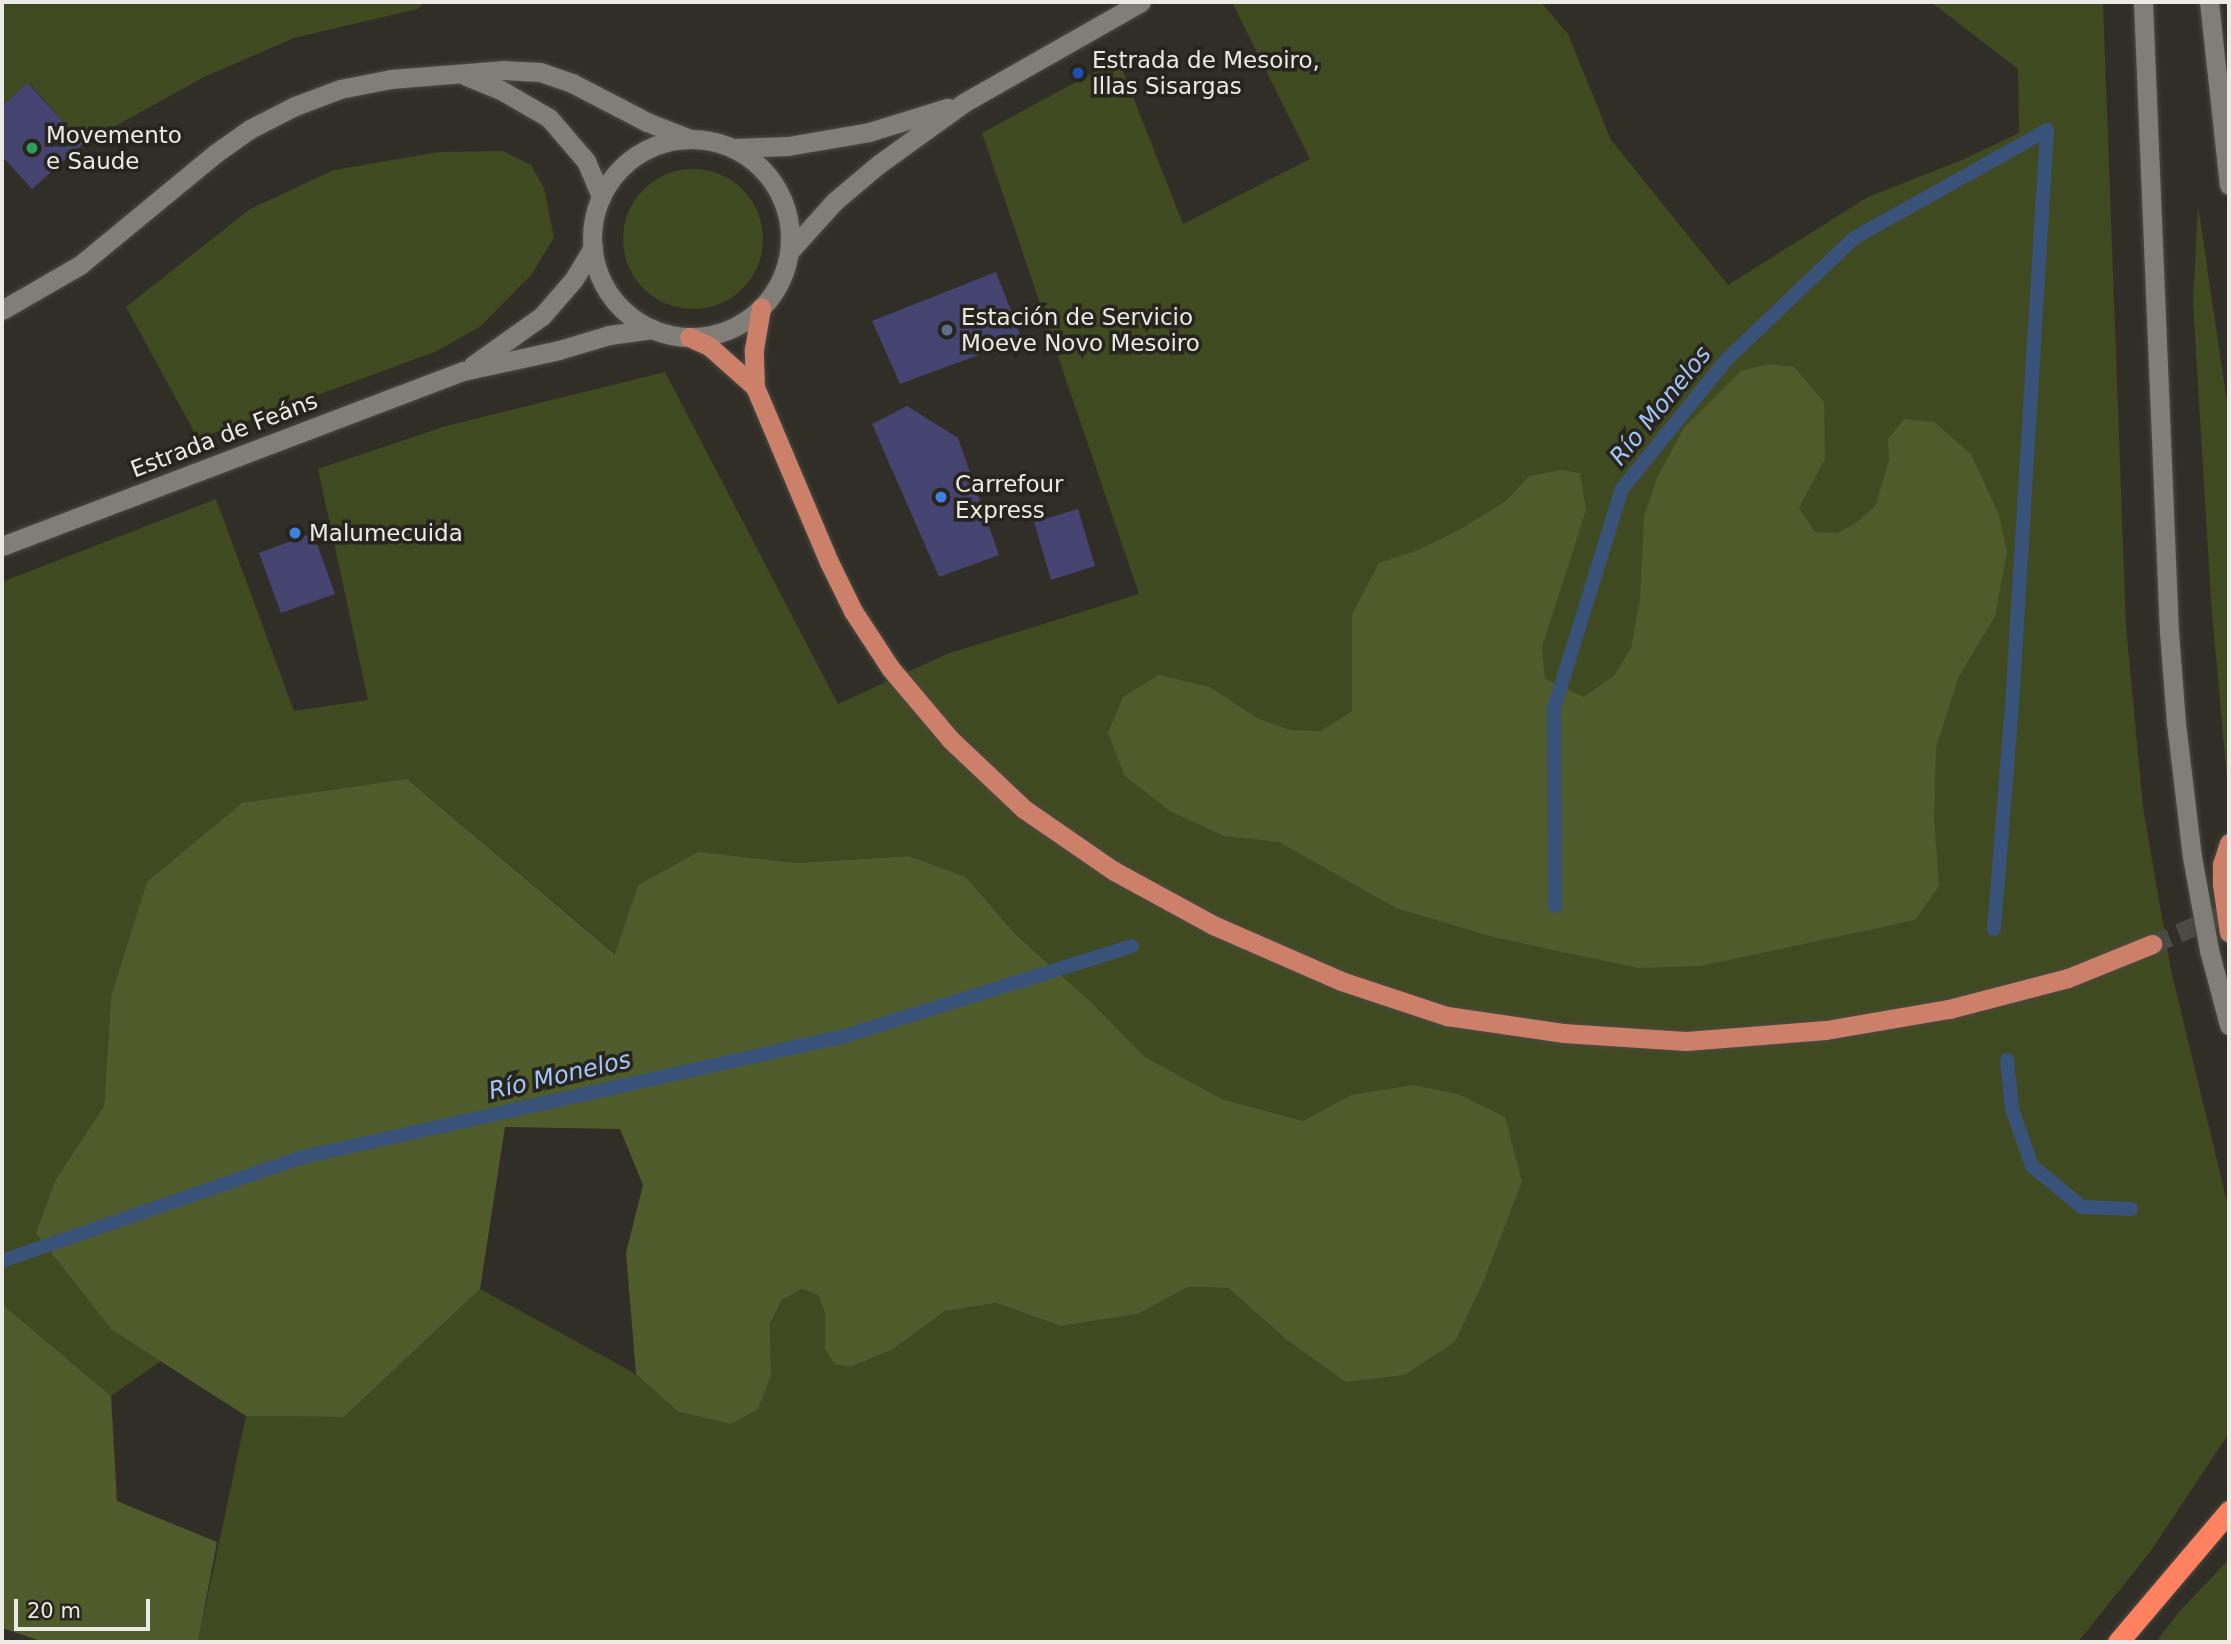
<!DOCTYPE html>
<html>
<head>
<meta charset="utf-8">
<style>
	body { margin:0 }
	#map { position:relative; width:2231px; height:1644px; overflow:hidden; background:#302e27; font-family:"DejaVu Sans",sans-serif }
	div>[style] { position:absolute }
	.green>* { inset:0; background:#404a21 }
	.round { border-radius:50% }
	.forest>* { inset:0; background:#4f5b2b }
	.stream>* { height:14px; margin:-7px; padding:0 7px; transform-origin:7px; border-radius:7px; background:#395279 }
	.building>* { inset:0; background:#454470 }
	.primary-tunnel>* { height:19px; margin-top:-9.5px; transform-origin:0; background:repeating-linear-gradient(90deg,#4c4a44 0 19px,transparent 0 29px) }
	.roads { filter:drop-shadow(0 0 2px #4b4943) drop-shadow(0 0 2px #4b4943) }
	.minor>* { height:19px; margin:-9.5px; padding:0 9.5px; transform-origin:9.5px; border-radius:9.5px; background:#807e76 }
	.tertiary>* { height:19px; margin:-9.5px; padding:0 9.5px; transform-origin:9.5px; border-radius:9.5px; background:#807e76 }
	.tertiary>.ring { margin:-9.5px; padding:0; box-sizing:content-box; background:none; border:19px solid #807e76; border-radius:50% }
	.primary>* { height:19px; margin:-9.5px; padding:0 9.5px; transform-origin:9.5px; border-radius:9.5px; background:#cc8069 }
	.motorway>* { height:21px; margin:-10.5px; padding:0 10.5px; transform-origin:10.5px; border-radius:10.5px; background:#fe8260 }
	.dots>* { width:19px; height:19px; translate:-50% -50%; box-sizing:border-box; border:4px solid #26241d; border-radius:50% }
	span { translate:-50% -50%; white-space:nowrap; text-align:center; line-height:1.15; -webkit-text-stroke:7px #26241d; paint-order:stroke }
	.poi-label { font-size:23px; color:#ebeae5 }
	.left { translate:0 -50%; text-align:left }
	.street-label { font-size:23px; color:#ebeae5 }
	.water-label { font-size:24px; color:#a5c6fa; font-style:italic }
	.frame { position:absolute; inset:0; border:4px solid #ebeae5; pointer-events:none }
	.scale { position:absolute; left:14px; top:1599px; width:136px; height:32px; box-sizing:border-box; border:4px solid #ebeae5; border-top:0; padding-left:9px; font-size:21px; line-height:24px; white-space:nowrap; color:#ebeae5; -webkit-text-stroke:5px #26241d; paint-order:stroke }
</style>
</head>
<body>
<div id="map">
	<div class="green">
		<div style="clip-path:polygon(2px 2px,425px 2px,417px 9px,294px 38px,204px 77px,83px 144px,29px 83px,2px 106px)"></div>
		<div style="clip-path:polygon(1232px 2px,1541px 2px,1568px 34px,1611px 140px,1728px 285px,1868px 197px,1962px 160px,2019px 133px,2018px 69px,1931px 2px,2103px 2px,2126px 626px,2143px 807px,2171px 970px,2229px 1210px,2229px 1433px,2150px 1552px,2078px 1642px,198px 1642px,246px 1416px,344px 1417px,480px 1289px,636px 1374px,677px 1411px,771px 1375px,770px 1325px,782px 1300px,802px 1289px,818px 1295px,825px 1314px,825px 1349px,834px 1364px,850px 1367px,892px 1350px,945px 1311px,996px 1303px,1061px 1326px,1138px 1314px,1188px 1287px,1228px 1288px,1286px 1339px,1455px 1342px,1483px 1283px,1522px 1182px,1351px 1095px,1303px 1121px,1222px 1099px,1145px 1057px,1089px 1000px,1016px 935px,966px 877px,909px 856px,796px 863px,698px 853px,638px 885px,616px 954px,407px 779px,111px 997px,104px 1106px,56px 1179px,112px 1330px,161px 1361px,111px 1396px,2px 1304px,2px 582px,216px 499px,294px 711px,368px 700px,318px 469px,446px 426px,665px 372px,838px 704px,947px 654px,1139px 594px,982px 133px,1118px 59px,1183px 224px,1310px 159px)"></div>
		<div style="clip-path:polygon(503px 151px,531px 165px,544px 188px,554px 237px,532px 274px,481px 326px,437px 351px,198px 439px,126px 307px,250px 209px,334px 170px,439px 152px)"></div>
		<div class="round" style="left:623px;top:169px;width:140px;height:140px"></div>
		<div style="clip-path:polygon(2198px 206px,2229px 415px,2228px 791px,2211px 601px,2193px 302px)"></div>
		<div style="clip-path:polygon(2229px 1559px,2229px 1642px,2156px 1642px,2179px 1612px)"></div>
	</div>
	<div class="forest">
		<div style="clip-path:polygon(1769px 364px,1794px 367px,1824px 402px,1825px 459px,1799px 508px,1815px 532px,1838px 533px,1856px 523px,1876px 505px,1889px 460px,1888px 439px,1904px 419px,1934px 422px,1971px 454px,1999px 515px,2007px 552px,1995px 616px,1959px 676px,1936px 747px,1934px 819px,1939px 886px,1915px 920px,1701px 966px,1638px 968px,1493px 937px,1396px 908px,1279px 842px,1224px 836px,1170px 811px,1125px 776px,1108px 733px,1123px 697px,1159px 675px,1210px 687px,1257px 718px,1290px 730px,1321px 731px,1352px 711px,1352px 614px,1379px 563px,1418px 550px,1459px 530px,1506px 501px,1529px 476px,1561px 470px,1580px 473px,1586px 510px,1542px 647px,1545px 679px,1584px 697px,1614px 676px,1631px 648px,1640px 600px,1644px 516px,1657px 478px,1684px 428px,1741px 371px)"></div>
		<div style="clip-path:polygon(407px 779px,615px 954px,638px 885px,698px 852px,796px 863px,909px 856px,966px 877px,1016px 935px,1089px 1000px,1145px 1057px,1222px 1099px,1303px 1121px,1351px 1095px,1412px 1085px,1458px 1094px,1505px 1117px,1522px 1182px,1483px 1283px,1455px 1342px,1404px 1375px,1346px 1382px,1286px 1339px,1228px 1288px,1188px 1287px,1138px 1314px,1061px 1326px,996px 1303px,945px 1311px,892px 1350px,850px 1367px,834px 1364px,825px 1349px,825px 1314px,818px 1295px,802px 1289px,782px 1300px,770px 1324px,771px 1375px,758px 1409px,731px 1424px,677px 1411px,636px 1374px,626px 1253px,643px 1185px,620px 1129px,505px 1127px,480px 1289px,344px 1417px,246px 1416px,112px 1330px,36px 1233px,56px 1179px,104px 1106px,111px 997px,147px 882px,242px 803px)"></div>
		<div style="clip-path:polygon(2px 1304px,111px 1396px,117px 1501px,217px 1542px,198px 1642px,44px 1642px,2px 1628px)"></div>
	</div>
	<div class="stream">
		<div style="left:1555px;top:906px;width:198px;rotate:-90.3deg"></div>
		<div style="left:1554px;top:708px;width:229px;rotate:-72.8deg"></div>
		<div style="left:1622px;top:489px;width:166px;rotate:-51.1deg"></div>
		<div style="left:1726px;top:360px;width:177px;rotate:-43.6deg"></div>
		<div style="left:1854px;top:238px;width:221px;rotate:-29.2deg"></div>
		<div style="left:1994px;top:929px;width:225px;rotate:-85.4deg"></div>
		<div style="left:2012px;top:705px;width:576px;rotate:-86.52deg"></div>
		<div style="left:2007px;top:1060px;width:49px;rotate:84.2deg"></div>
		<div style="left:2012px;top:1109px;width:60px;rotate:70.7deg"></div>
		<div style="left:2032px;top:1166px;width:65px;rotate:39.4deg"></div>
		<div style="left:2082px;top:1207px;width:49px;rotate:2.3deg"></div>
		<div style="left:2px;top:1261px;width:314px;rotate:-19.1deg"></div>
		<div style="left:299px;top:1158px;width:559px;rotate:-12.6deg"></div>
		<div style="left:845px;top:1036px;width:301px;rotate:-17.4deg"></div>
	</div>
	<div class="building">
		<div style="clip-path:polygon(28px 83px,83px 144px,32px 189px,2px 156px,2px 106px)"></div>
		<div style="clip-path:polygon(996px 272px,1022px 339px,900px 384px,872px 321px)"></div>
		<div style="clip-path:polygon(907px 406px,958px 438px,999px 555px,939px 577px,872px 424px)"></div>
		<div style="clip-path:polygon(1078px 509px,1095px 566px,1051px 580px,1034px 522px)"></div>
		<div style="clip-path:polygon(313px 533px,335px 594px,281px 613px,259px 553px)"></div>
	</div>
	<div class="primary-tunnel">
		<div style="left:2152px;top:944px;width:83px;rotate:-22.6deg"></div>
	</div>
	<div class="roads">
		<div class="minor">
			<div style="left:466px;top:76px;width:35px;rotate:22deg"></div>
			<div style="left:499px;top:89px;width:58px;rotate:30.1deg"></div>
			<div style="left:549px;top:118px;width:57px;rotate:49.3deg"></div>
			<div style="left:586px;top:161px;width:39px;rotate:67deg"></div>
			<div style="left:2px;top:310px;width:90px;rotate:-30deg"></div>
			<div style="left:80px;top:265px;width:176px;rotate:-39.5deg"></div>
			<div style="left:216px;top:153px;width:42px;rotate:-35.2deg"></div>
			<div style="left:250px;top:129px;width:51px;rotate:-27.1deg"></div>
			<div style="left:295px;top:106px;width:48px;rotate:-20.7deg"></div>
			<div style="left:340px;top:89px;width:52px;rotate:-11.1deg"></div>
			<div style="left:391px;top:79px;width:111px;rotate:-4.6deg"></div>
			<div style="left:502px;top:70px;width:38px;rotate:3deg"></div>
			<div style="left:540px;top:72px;width:34px;rotate:19deg"></div>
			<div style="left:572px;top:83px;width:85px;rotate:27.5deg"></div>
			<div style="left:647px;top:122px;width:44px;rotate:21.3deg"></div>
		</div>
		<div class="tertiary">
			<div style="left:2143px;top:2px;width:631px;rotate:87.64deg"></div>
			<div style="left:2169px;top:632px;width:91px;rotate:85.6deg"></div>
			<div style="left:2176px;top:723px;width:135px;rotate:83.2deg"></div>
			<div style="left:2192px;top:857px;width:95px;rotate:79.6deg"></div>
			<div style="left:2209px;top:950px;width:78px;rotate:75.1deg"></div>
			<div style="left:2209px;top:2px;width:184px;rotate:83.8deg"></div>
			<div class="ring" style="left:592px;top:139px;width:179px;height:179px"></div>
			<div style="left:734px;top:148px;width:54px;rotate:-2.1deg"></div>
			<div style="left:788px;top:146px;width:82px;rotate:-9.8deg"></div>
			<div style="left:869px;top:132px;width:82px;rotate:-17.1deg"></div>
			<div style="left:789px;top:252px;width:69px;rotate:-48deg"></div>
			<div style="left:835px;top:201px;width:57px;rotate:-40.1deg"></div>
			<div style="left:879px;top:164px;width:106px;rotate:-35.8deg"></div>
			<div style="left:965px;top:102px;width:202px;rotate:-29.6deg"></div>
			<div style="left:473px;top:365px;width:85px;rotate:-35.4deg"></div>
			<div style="left:542px;top:316px;width:49px;rotate:-49.1deg"></div>
			<div style="left:574px;top:279px;width:37px;rotate:-59deg"></div>
			<div style="left:2px;top:546px;width:493px;rotate:-20.8deg"></div>
			<div style="left:463px;top:371px;width:98px;rotate:-12.3deg"></div>
			<div style="left:559px;top:350px;width:52px;rotate:-16.7deg"></div>
			<div style="left:609px;top:335px;width:44px;rotate:-7.8deg"></div>
		</div>
		<div class="primary">
			<div style="left:689px;top:337px;width:22px;rotate:24deg"></div>
			<div style="left:709px;top:346px;width:62px;rotate:41.7deg"></div>
			<div style="left:755px;top:387px;width:190px;rotate:67.1deg"></div>
			<div style="left:829px;top:562px;width:55px;rotate:63.9deg"></div>
			<div style="left:853px;top:611px;width:69px;rotate:56.8deg"></div>
			<div style="left:891px;top:669px;width:93px;rotate:49.8deg"></div>
			<div style="left:951px;top:740px;width:100px;rotate:43.4deg"></div>
			<div style="left:1024px;top:809px;width:109px;rotate:34.6deg"></div>
			<div style="left:1114px;top:871px;width:113px;rotate:28.6deg"></div>
			<div style="left:1213px;top:925px;width:140px;rotate:23.6deg"></div>
			<div style="left:1341px;top:981px;width:112px;rotate:18.3deg"></div>
			<div style="left:1447px;top:1016px;width:117px;rotate:8.3deg"></div>
			<div style="left:1563px;top:1033px;width:123px;rotate:3.7deg"></div>
			<div style="left:1686px;top:1041px;width:140px;rotate:-4.5deg"></div>
			<div style="left:1826px;top:1030px;width:125px;rotate:-9.7deg"></div>
			<div style="left:1949px;top:1009px;width:123px;rotate:-14.6deg"></div>
			<div style="left:2068px;top:978px;width:91px;rotate:-22deg"></div>
			<div style="left:755px;top:387px;width:38px;rotate:-92deg"></div>
			<div style="left:754px;top:349px;width:42px;rotate:-80.3deg"></div>
			<div style="left:2229px;top:843px;width:22px;rotate:108deg"></div>
			<div style="left:2222px;top:864px;width:20px;rotate:90deg"></div>
			<div style="left:2222px;top:884px;width:49px;rotate:81.9deg"></div>
		</div>
		<div class="motorway">
			<div style="left:2118px;top:1642px;width:172px;rotate:-49.7deg"></div>
		</div>
	</div>
	<div class="dots">
		<div style="left:1078px;top:73px;background:#1a4fb4"></div>
		<div style="left:32px;top:148px;background:#2e9e5b"></div>
		<div style="left:947px;top:330px;background:#5c6f8a"></div>
		<div style="left:941px;top:497px;background:#3f7fe0"></div>
		<div style="left:295px;top:533px;background:#3f7fe0"></div>
	</div>
	<div class="poi-label">
		<span class="left" style="left:1092px;top:73px">Estrada de Mesoiro,<br>Illas Sisargas</span>
		<span class="left" style="left:46px;top:148px">Movemento<br>e Saude</span>
		<span class="left" style="left:961px;top:330px">Estación de Servicio<br>Moeve Novo Mesoiro</span>
		<span class="left" style="left:955px;top:497px">Carrefour<br>Express</span>
		<span class="left" style="left:309px;top:533px">Malumecuida</span>
	</div>
	<div class="street-label">
		<span style="left:224px;top:435px;rotate:-21deg">Estrada de Feáns</span>
	</div>
	<div class="water-label">
		<span style="left:1661px;top:406px;rotate:-51deg">Río Monelos</span>
		<span style="left:560px;top:1076px;rotate:-13deg">Río Monelos</span>
	</div>
	<div class="frame"></div>
	<div class="scale">20 m</div>
</div>
</body>
</html>
